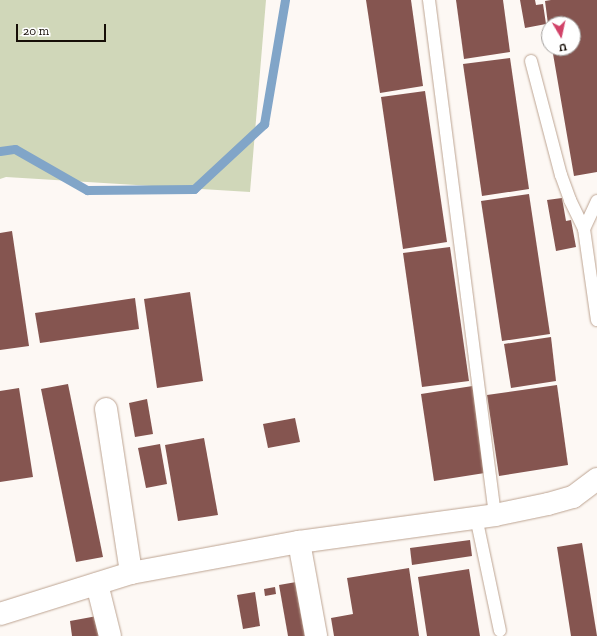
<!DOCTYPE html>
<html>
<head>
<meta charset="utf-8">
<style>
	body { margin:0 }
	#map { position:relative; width:597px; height:636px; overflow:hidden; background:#fdf8f4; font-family:"Zilla Slab",serif }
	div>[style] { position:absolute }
	.green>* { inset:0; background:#d0d7b9 }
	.stream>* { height:9px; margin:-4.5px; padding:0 4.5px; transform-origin:4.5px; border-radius:4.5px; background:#81a5c8 }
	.building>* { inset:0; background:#855550 }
	.roads { filter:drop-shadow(0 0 1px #bda492) drop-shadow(0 0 1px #bda492) }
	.lane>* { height:12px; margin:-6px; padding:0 6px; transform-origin:6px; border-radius:6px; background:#fff }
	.street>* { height:22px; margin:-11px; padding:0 11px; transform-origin:11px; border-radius:11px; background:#fff }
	span { translate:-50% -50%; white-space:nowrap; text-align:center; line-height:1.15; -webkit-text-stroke:4px #fff; paint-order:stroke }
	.north { position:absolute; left:541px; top:16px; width:40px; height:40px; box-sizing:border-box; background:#fff; border:1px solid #a29f9c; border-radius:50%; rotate:171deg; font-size:11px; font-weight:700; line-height:16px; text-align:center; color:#160e07 }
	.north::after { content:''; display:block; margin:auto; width:14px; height:18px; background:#d14268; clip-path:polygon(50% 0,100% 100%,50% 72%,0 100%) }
	.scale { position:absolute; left:16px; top:24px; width:90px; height:18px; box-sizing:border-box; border:2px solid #160e07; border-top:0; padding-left:5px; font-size:12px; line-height:14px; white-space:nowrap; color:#160e07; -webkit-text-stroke:3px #fff; paint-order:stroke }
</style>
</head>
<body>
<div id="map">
	<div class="green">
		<div style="clip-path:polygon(0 0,266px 0,250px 192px,6px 177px,0 179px)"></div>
	</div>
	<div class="stream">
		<div style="left:0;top:151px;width:15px;rotate:-8deg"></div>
		<div style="left:15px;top:149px;width:83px;rotate:29.7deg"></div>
		<div style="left:87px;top:190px;width:107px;rotate:-0.5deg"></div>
		<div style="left:194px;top:189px;width:96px;rotate:-42.9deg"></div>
		<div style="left:264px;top:124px;width:126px;rotate:-80.4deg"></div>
	</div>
	<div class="building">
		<div style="clip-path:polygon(366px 0,411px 0,423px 86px,380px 93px)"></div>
		<div style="clip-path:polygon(456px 0,503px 0,510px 52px,464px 59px)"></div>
		<div style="clip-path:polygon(520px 0,535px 0,536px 5px,543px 4px,546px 24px,525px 28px)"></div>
		<div style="clip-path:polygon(551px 0,597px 0,597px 172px,574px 176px,552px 48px,573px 48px,573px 24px,548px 24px,545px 1px)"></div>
		<div style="clip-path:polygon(510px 58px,529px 189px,482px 196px,463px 64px)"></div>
		<div style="clip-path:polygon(425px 91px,447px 242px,403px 249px,381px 97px)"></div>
		<div style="clip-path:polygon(529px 194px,550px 334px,502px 341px,481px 201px)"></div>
		<div style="clip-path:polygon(562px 198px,566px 221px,571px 220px,576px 247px,556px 251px,547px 200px)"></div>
		<div style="clip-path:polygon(12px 231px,29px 346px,0 350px,0 233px)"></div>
		<div style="clip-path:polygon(450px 247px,469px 381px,422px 387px,403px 253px)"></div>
		<div style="clip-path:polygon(190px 292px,203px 381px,157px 388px,144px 299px)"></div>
		<div style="clip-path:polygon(135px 298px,139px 329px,40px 343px,35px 313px)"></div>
		<div style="clip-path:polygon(551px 337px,556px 381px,511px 388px,504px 344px)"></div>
		<div style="clip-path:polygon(68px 384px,103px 557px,76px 562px,41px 389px)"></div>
		<div style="clip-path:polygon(479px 385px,491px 472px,434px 481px,421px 394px)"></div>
		<div style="clip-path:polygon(557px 385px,568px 465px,499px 476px,487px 395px)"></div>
		<div style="clip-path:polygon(19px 388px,33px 477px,0 482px,0 391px)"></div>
		<div style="clip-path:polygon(147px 399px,153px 434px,135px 437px,129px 403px)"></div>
		<div style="clip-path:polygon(295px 418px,300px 442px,268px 448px,263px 424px)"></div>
		<div style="clip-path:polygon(204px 438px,218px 515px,178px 521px,165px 445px)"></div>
		<div style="clip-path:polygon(160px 444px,167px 484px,146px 488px,138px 448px)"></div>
		<div style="clip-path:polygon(470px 540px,472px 556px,412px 565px,410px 548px)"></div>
		<div style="clip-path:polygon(582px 543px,597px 636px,571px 636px,557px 547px)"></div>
		<div style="clip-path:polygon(409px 568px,419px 636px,334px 636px,331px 618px,353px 614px,347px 578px)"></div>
		<div style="clip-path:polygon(469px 569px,480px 636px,427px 636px,418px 577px)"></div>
		<div style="clip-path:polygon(302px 581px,311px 636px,288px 636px,279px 585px)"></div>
		<div style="clip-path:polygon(275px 587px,276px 594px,265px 596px,264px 589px)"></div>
		<div style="clip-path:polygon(255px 592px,260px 626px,243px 629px,237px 595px)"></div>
		<div style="clip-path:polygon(97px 616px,101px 636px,72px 636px,70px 621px)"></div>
	</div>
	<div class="roads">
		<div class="lane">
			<div style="left:429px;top:0;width:519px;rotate:82.7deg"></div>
			<div style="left:531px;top:61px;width:118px;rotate:75.3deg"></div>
			<div style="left:561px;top:175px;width:27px;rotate:70deg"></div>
			<div style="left:570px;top:200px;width:32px;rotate:64deg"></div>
			<div style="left:584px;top:229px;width:92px;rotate:81.9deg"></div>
			<div style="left:584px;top:229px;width:31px;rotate:-65deg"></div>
			<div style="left:476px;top:517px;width:116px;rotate:78.1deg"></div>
		</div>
		<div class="street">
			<div style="left:106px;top:409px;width:166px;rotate:81.3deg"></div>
			<div style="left:299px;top:542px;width:96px;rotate:79.7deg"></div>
			<div style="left:97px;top:584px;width:54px;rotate:76deg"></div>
			<div style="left:0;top:614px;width:137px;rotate:-17.4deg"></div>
			<div style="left:131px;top:573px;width:171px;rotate:-10.5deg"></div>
			<div style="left:299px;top:542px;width:198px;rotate:-7.8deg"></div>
			<div style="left:495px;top:515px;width:54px;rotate:-11.7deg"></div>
			<div style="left:548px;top:504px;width:26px;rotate:-16deg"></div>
			<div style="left:573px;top:497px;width:30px;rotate:-37deg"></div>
		</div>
	</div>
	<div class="north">U</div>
	<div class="scale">20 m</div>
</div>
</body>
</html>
